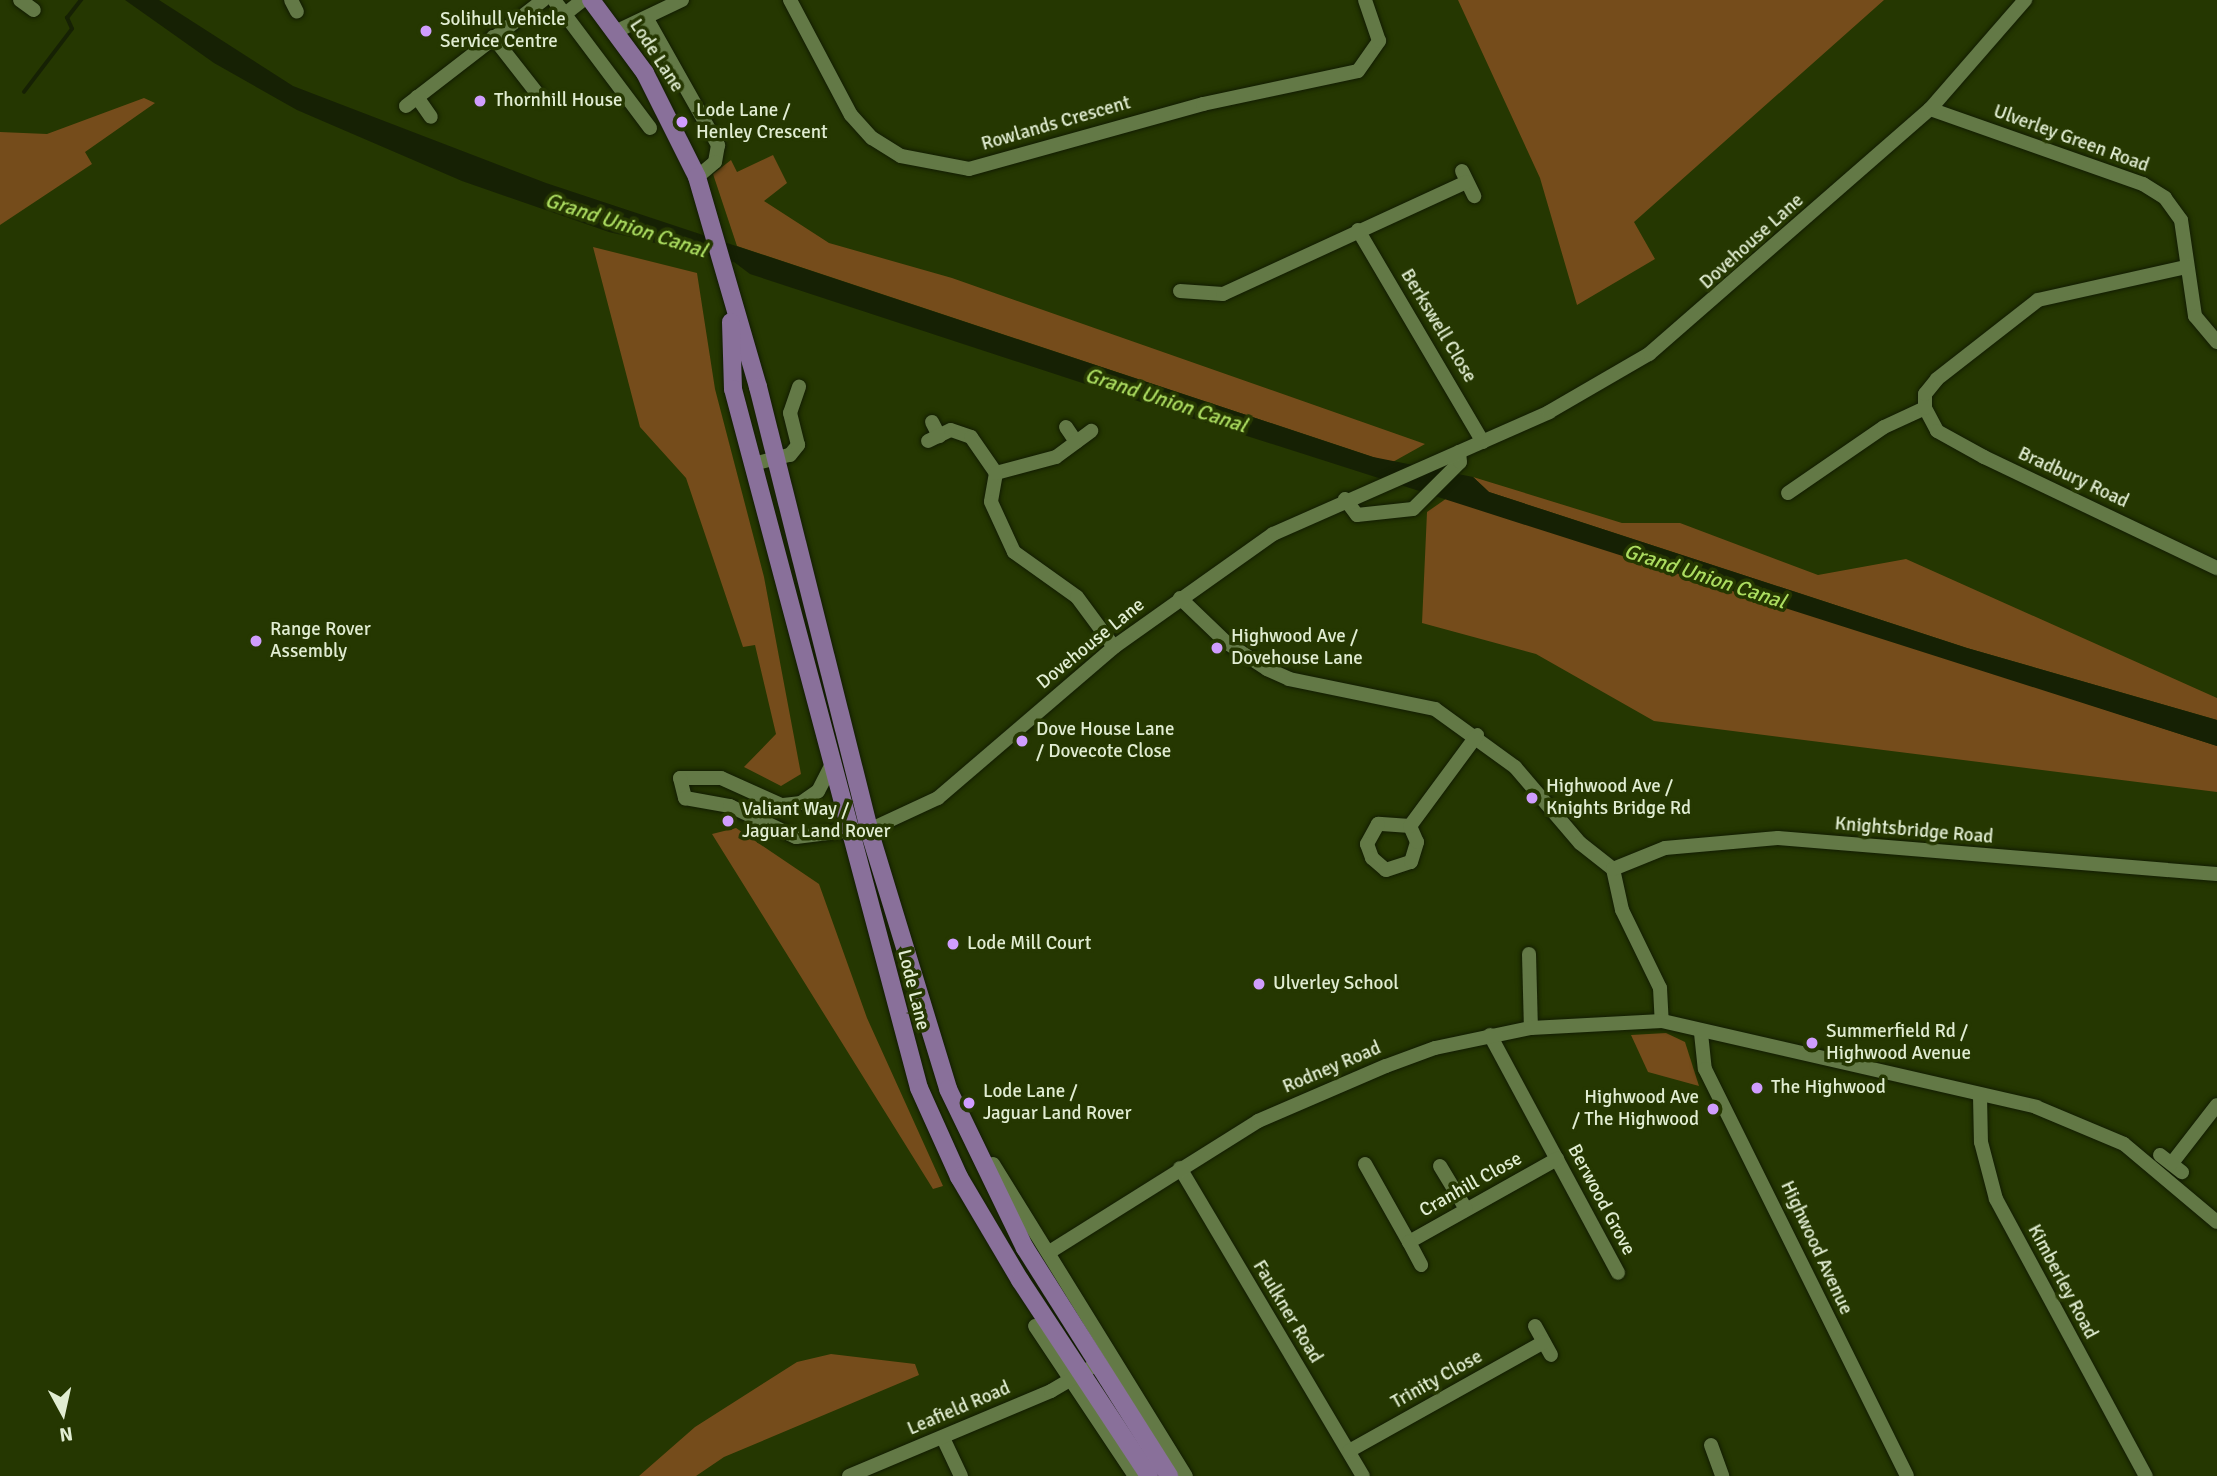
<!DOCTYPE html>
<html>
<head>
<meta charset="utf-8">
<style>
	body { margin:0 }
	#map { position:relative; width:2217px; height:1476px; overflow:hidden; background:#253701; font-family:Signika,sans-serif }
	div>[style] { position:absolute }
	.green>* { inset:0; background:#754c1b }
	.water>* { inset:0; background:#162104 }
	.stream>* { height:3.5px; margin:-1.75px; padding:0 1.75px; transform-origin:1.75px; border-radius:1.75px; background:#162104 }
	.roads { filter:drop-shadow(0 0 2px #121c03) drop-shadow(0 0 2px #121c03) }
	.minor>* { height:14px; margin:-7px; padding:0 7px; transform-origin:7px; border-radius:7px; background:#637946 }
	.major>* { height:18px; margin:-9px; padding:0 9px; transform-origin:9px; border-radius:9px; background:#89709a }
	.dots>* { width:19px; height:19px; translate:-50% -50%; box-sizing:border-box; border:4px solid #253701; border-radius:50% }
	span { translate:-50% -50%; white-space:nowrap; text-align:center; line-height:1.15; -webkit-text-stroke:7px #253701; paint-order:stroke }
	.poi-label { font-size:19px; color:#e1edd2 }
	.left { translate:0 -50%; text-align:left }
	.right { translate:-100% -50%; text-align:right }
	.street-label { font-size:19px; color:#e1edd2 }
	.water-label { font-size:21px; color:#acdd60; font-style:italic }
	.north { position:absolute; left:28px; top:1378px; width:70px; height:70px; -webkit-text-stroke:5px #253701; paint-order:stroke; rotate:172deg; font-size:19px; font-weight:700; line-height:28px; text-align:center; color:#e1edd2 }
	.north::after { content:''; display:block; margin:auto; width:24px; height:32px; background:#e1edd2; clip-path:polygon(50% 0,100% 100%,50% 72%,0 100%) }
</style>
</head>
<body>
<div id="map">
	<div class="green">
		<div style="clip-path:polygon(1458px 0,1884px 0,1634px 222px,1655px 259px,1577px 305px,1540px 178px)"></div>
		<div style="clip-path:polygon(144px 98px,155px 103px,85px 152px,92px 164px,0 225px,0 132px,47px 134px)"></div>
		<div style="clip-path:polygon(773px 155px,787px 183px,764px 201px,829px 243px,952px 278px,1425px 444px,1391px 463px,737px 246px,713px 174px,731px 160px,737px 172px)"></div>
		<div style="clip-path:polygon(593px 247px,697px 273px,715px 389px,764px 577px,801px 774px,781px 786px,744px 767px,776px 734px,755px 645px,743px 647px,686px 478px,640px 427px)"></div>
		<div style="clip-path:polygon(1473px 477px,1622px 523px,1680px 523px,1818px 575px,1906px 559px,2217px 698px,2217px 720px,1967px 648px,1489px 492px)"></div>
		<div style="clip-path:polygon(1450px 496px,2217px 746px,2217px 792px,1654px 721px,1536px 654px,1422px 623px,1427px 512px)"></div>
		<div style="clip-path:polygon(736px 828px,819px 884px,867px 1018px,943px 1186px,933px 1189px,712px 834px)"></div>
		<div style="clip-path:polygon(1666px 1033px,1685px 1042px,1699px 1086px,1648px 1072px,1631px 1035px)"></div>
		<div style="clip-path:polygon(831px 1354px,915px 1364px,919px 1375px,724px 1457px,696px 1476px,639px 1476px,695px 1427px,797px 1362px)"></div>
	</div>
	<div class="water">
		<div style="clip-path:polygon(125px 0,159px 0,293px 86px,546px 183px,1373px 457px,1473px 477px,1489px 492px,1967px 648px,2217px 720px,2217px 746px,1122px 396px,750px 274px,734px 262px,609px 232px,462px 181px,297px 110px,214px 63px)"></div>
	</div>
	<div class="stream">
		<div style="left:24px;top:92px;width:79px;rotate:-52.7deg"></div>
		<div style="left:72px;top:29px;width:12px;rotate:-114deg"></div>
		<div style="left:67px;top:18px;width:23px;rotate:-52deg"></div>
	</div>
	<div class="roads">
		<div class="minor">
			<div style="left:20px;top:0;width:17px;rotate:36deg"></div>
			<div style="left:291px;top:0;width:13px;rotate:63deg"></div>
			<div style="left:554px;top:0;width:160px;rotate:53.1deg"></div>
			<div style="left:790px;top:0;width:130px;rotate:62.1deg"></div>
			<div style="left:851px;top:115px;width:31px;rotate:48deg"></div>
			<div style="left:872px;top:138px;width:34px;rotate:32deg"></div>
			<div style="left:901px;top:156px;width:69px;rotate:10.8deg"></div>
			<div style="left:969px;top:169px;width:243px;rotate:-15.5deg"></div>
			<div style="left:1203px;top:104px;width:158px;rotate:-12deg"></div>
			<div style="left:1358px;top:71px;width:37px;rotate:-55deg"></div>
			<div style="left:1379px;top:41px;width:43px;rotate:-108.9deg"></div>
			<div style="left:565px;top:14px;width:23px;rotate:-38deg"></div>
			<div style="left:647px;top:19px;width:145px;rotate:60.6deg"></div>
			<div style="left:718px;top:145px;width:17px;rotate:100deg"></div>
			<div style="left:715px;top:162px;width:23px;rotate:140deg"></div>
			<div style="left:617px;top:31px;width:72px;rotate:-25.5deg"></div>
			<div style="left:493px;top:37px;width:76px;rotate:51.9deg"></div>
			<div style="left:417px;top:97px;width:24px;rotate:55deg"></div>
			<div style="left:406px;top:106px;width:173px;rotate:-37.7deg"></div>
			<div style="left:1930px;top:109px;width:226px;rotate:19.4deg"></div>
			<div style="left:2143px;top:184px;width:26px;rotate:32deg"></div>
			<div style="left:2165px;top:198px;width:27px;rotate:54deg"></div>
			<div style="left:2181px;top:220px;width:97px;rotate:81.7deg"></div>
			<div style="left:2195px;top:316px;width:34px;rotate:50deg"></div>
			<div style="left:1462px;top:171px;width:28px;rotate:64deg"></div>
			<div style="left:1358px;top:230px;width:246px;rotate:59.5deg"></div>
			<div style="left:1180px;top:291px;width:43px;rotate:4deg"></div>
			<div style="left:1223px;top:294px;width:268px;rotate:-24.7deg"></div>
			<div style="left:1925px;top:408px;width:26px;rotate:62deg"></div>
			<div style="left:1937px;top:431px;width:54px;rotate:29deg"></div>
			<div style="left:1984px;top:457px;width:258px;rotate:25.5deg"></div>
			<div style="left:932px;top:422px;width:16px;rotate:63deg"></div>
			<div style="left:1066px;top:427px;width:18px;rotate:56deg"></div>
			<div style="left:928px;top:441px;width:25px;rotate:-26deg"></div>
			<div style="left:951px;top:430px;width:21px;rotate:19deg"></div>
			<div style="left:971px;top:437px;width:44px;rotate:55.2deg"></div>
			<div style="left:996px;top:473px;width:29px;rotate:100deg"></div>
			<div style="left:991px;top:502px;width:55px;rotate:65.3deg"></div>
			<div style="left:1014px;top:552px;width:77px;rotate:35.5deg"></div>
			<div style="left:1077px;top:597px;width:62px;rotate:53.5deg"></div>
			<div style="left:753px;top:464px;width:38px;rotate:-14deg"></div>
			<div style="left:790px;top:455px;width:13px;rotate:-51deg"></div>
			<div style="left:798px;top:445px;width:33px;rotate:-104deg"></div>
			<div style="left:790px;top:413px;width:28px;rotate:-71deg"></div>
			<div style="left:996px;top:473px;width:62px;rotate:-14.9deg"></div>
			<div style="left:1056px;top:457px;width:44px;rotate:-36.6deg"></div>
			<div style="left:1788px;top:493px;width:116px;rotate:-34.5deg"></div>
			<div style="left:1884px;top:427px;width:45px;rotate:-24.9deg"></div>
			<div style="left:1925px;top:408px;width:14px;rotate:-90deg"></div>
			<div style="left:1925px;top:394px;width:19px;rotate:-51deg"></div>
			<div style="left:1937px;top:379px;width:128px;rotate:-38deg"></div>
			<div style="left:2038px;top:300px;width:152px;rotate:-12.6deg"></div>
			<div style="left:1345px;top:499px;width:20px;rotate:53deg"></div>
			<div style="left:1357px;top:515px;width:56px;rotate:-6.1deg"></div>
			<div style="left:1413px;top:509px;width:66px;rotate:-45deg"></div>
			<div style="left:1460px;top:462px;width:10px;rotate:-96deg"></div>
			<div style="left:1180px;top:598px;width:65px;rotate:43.8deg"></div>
			<div style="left:1227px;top:643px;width:48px;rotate:33deg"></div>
			<div style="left:1267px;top:669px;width:24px;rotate:24deg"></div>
			<div style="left:1289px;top:679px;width:149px;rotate:11.6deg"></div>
			<div style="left:1435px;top:709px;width:99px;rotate:35.9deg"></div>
			<div style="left:1515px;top:767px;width:100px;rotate:49.5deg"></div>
			<div style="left:1580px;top:843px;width:42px;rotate:38.2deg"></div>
			<div style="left:1613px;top:869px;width:42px;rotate:77.6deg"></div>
			<div style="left:1622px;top:910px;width:87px;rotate:64deg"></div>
			<div style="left:1660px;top:988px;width:33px;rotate:87deg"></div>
			<div style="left:833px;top:762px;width:33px;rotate:117deg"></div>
			<div style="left:818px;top:791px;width:21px;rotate:145deg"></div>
			<div style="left:801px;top:803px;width:20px;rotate:174deg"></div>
			<div style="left:781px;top:805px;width:66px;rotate:-155.8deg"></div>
			<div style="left:721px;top:778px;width:41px;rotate:180deg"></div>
			<div style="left:680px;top:778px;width:21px;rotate:76deg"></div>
			<div style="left:685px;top:798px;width:46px;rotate:10.1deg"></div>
			<div style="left:730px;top:806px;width:73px;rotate:25.2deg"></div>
			<div style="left:796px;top:837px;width:56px;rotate:-7.1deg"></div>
			<div style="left:1410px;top:826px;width:32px;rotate:-176deg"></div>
			<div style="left:1378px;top:824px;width:23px;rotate:119deg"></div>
			<div style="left:1367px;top:844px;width:15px;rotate:70deg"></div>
			<div style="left:1372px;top:858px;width:18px;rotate:41deg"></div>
			<div style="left:1386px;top:870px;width:26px;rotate:-18deg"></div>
			<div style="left:1411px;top:862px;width:21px;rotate:-73deg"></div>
			<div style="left:1417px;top:842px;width:17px;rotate:-114deg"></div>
			<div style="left:1410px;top:826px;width:113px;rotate:-53.6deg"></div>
			<div style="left:869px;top:830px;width:76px;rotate:-24.9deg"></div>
			<div style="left:938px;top:798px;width:232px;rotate:-40.6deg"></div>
			<div style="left:1114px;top:647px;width:195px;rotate:-35.4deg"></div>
			<div style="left:1273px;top:534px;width:302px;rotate:-23.8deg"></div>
			<div style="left:1549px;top:412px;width:116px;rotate:-30.1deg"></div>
			<div style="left:1649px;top:354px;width:373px;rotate:-41.1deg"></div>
			<div style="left:1930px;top:109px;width:145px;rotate:-48.9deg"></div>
			<div style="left:1613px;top:869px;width:56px;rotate:-22deg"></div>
			<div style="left:1665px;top:848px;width:113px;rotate:-5.1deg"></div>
			<div style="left:1778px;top:838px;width:440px;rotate:4.7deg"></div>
			<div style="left:1529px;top:954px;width:74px;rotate:88.5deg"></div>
			<div style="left:1701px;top:1033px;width:36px;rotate:84deg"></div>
			<div style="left:1705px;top:1069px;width:454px;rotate:63.6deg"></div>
			<div style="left:1490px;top:1035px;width:270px;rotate:61.7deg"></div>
			<div style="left:1980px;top:1096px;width:46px;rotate:88.8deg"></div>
			<div style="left:1981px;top:1142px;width:59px;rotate:75.3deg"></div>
			<div style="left:1996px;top:1199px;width:315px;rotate:61.6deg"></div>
			<div style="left:2160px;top:1155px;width:28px;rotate:38deg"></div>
			<div style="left:2172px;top:1163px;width:73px;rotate:-52.2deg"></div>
			<div style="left:993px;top:1164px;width:367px;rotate:58.3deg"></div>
			<div style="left:1365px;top:1164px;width:90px;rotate:60.6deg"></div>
			<div style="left:1409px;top:1242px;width:170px;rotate:-29.3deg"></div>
			<div style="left:1440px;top:1166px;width:50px;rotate:58.8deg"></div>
			<div style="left:1180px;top:1168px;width:358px;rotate:59.3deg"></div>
			<div style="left:1409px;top:1242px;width:26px;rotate:62deg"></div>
			<div style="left:1051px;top:1251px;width:244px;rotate:-32.1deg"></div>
			<div style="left:1258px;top:1121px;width:139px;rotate:-23.3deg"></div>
			<div style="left:1386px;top:1066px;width:52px;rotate:-20.2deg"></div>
			<div style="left:1435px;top:1048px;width:98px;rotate:-11.8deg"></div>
			<div style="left:1531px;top:1028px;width:131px;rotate:-3.1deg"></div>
			<div style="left:1662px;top:1021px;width:384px;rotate:12.9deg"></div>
			<div style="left:2036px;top:1107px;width:95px;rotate:22.8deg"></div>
			<div style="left:2124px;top:1144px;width:121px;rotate:40deg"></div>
			<div style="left:1035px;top:1326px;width:180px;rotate:56.3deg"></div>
			<div style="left:1535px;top:1326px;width:33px;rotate:61deg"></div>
			<div style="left:943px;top:1438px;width:42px;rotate:64.7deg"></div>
			<div style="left:1711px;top:1445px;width:33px;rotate:70deg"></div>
			<div style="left:1349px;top:1451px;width:223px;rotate:-29.2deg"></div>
			<div style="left:849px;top:1476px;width:219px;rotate:-22.8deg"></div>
			<div style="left:1051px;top:1391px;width:45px;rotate:-30.5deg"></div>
		</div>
		<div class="major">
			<div style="left:591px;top:0;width:91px;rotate:53.5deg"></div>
			<div style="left:645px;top:73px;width:116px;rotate:63.4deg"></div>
			<div style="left:697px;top:177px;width:219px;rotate:73.8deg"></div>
			<div style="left:758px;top:387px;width:457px;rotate:75.9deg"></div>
			<div style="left:869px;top:830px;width:271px;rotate:73deg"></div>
			<div style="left:948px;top:1089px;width:177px;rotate:64.2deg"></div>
			<div style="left:1025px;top:1248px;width:270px;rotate:57.7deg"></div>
			<div style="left:731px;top:322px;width:67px;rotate:88.3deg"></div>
			<div style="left:733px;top:389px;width:723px;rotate:75.1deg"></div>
			<div style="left:919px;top:1088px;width:98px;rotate:65.8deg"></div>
			<div style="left:959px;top:1177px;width:120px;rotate:59.4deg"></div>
			<div style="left:1020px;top:1280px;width:235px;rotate:56.6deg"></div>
		</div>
	</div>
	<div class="dots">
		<div style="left:426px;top:31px;background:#d09dfe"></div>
		<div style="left:480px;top:101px;background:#d09dfe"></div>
		<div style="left:682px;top:122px;background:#d09dfe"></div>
		<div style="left:256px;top:641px;background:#d09dfe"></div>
		<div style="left:1217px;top:648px;background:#d09dfe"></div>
		<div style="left:1022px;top:741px;background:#d09dfe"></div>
		<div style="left:1532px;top:798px;background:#d09dfe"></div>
		<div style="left:728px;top:821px;background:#d09dfe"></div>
		<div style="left:953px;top:944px;background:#d09dfe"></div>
		<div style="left:1259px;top:984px;background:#d09dfe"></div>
		<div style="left:1812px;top:1043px;background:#d09dfe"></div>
		<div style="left:1757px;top:1088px;background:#d09dfe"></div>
		<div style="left:969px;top:1103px;background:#d09dfe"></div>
		<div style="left:1713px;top:1109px;background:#d09dfe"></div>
	</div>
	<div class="poi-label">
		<span class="left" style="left:440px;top:31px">Solihull Vehicle<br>Service Centre</span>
		<span class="left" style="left:494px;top:101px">Thornhill House</span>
		<span class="left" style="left:696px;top:122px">Lode Lane /<br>Henley Crescent</span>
		<span class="left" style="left:270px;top:641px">Range Rover<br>Assembly</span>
		<span class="left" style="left:1231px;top:648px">Highwood Ave /<br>Dovehouse Lane</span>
		<span class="left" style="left:1036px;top:741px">Dove House Lane<br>/ Dovecote Close</span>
		<span class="left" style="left:1546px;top:798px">Highwood Ave /<br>Knights Bridge Rd</span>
		<span class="left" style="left:742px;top:821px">Valiant Way /<br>Jaguar Land Rover</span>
		<span class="left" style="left:967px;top:944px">Lode Mill Court</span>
		<span class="left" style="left:1273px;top:984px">Ulverley School</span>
		<span class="left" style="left:1826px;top:1043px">Summerfield Rd /<br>Highwood Avenue</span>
		<span class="left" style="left:1771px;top:1088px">The Highwood</span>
		<span class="left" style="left:983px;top:1103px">Lode Lane /<br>Jaguar Land Rover</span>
		<span class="right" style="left:1699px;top:1109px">Highwood Ave<br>/ The Highwood</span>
	</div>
	<div class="street-label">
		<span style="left:656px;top:56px;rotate:57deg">Lode Lane</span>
		<span style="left:1056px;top:124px;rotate:-16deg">Rowlands Crescent</span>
		<span style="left:2071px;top:139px;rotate:20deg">Ulverley Green Road</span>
		<span style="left:1752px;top:242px;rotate:-42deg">Dovehouse Lane</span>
		<span style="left:1438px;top:326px;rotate:59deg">Berkswell Close</span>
		<span style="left:2073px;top:478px;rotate:25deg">Bradbury Road</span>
		<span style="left:1091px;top:644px;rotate:-39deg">Dovehouse Lane</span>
		<span style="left:1914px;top:831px;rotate:5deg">Knightsbridge Road</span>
		<span style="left:913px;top:990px;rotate:76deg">Lode Lane</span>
		<span style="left:1332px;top:1068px;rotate:-23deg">Rodney Road</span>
		<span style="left:1471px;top:1185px;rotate:-29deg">Cranhill Close</span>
		<span style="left:1601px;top:1200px;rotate:62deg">Berwood Grove</span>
		<span style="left:1816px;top:1248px;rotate:65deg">Highwood Avenue</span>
		<span style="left:2062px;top:1282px;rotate:62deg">Kimberley Road</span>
		<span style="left:1287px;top:1312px;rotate:59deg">Faulkner Road</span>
		<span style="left:1437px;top:1380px;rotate:-29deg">Trinity Close</span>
		<span style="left:959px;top:1409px;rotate:-23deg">Leafield Road</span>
	</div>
	<div class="water-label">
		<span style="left:626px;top:225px;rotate:18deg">Grand Union Canal</span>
		<span style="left:1166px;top:400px;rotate:18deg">Grand Union Canal</span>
		<span style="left:1705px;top:576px;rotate:18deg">Grand Union Canal</span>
	</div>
	<div class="north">N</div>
</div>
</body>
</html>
